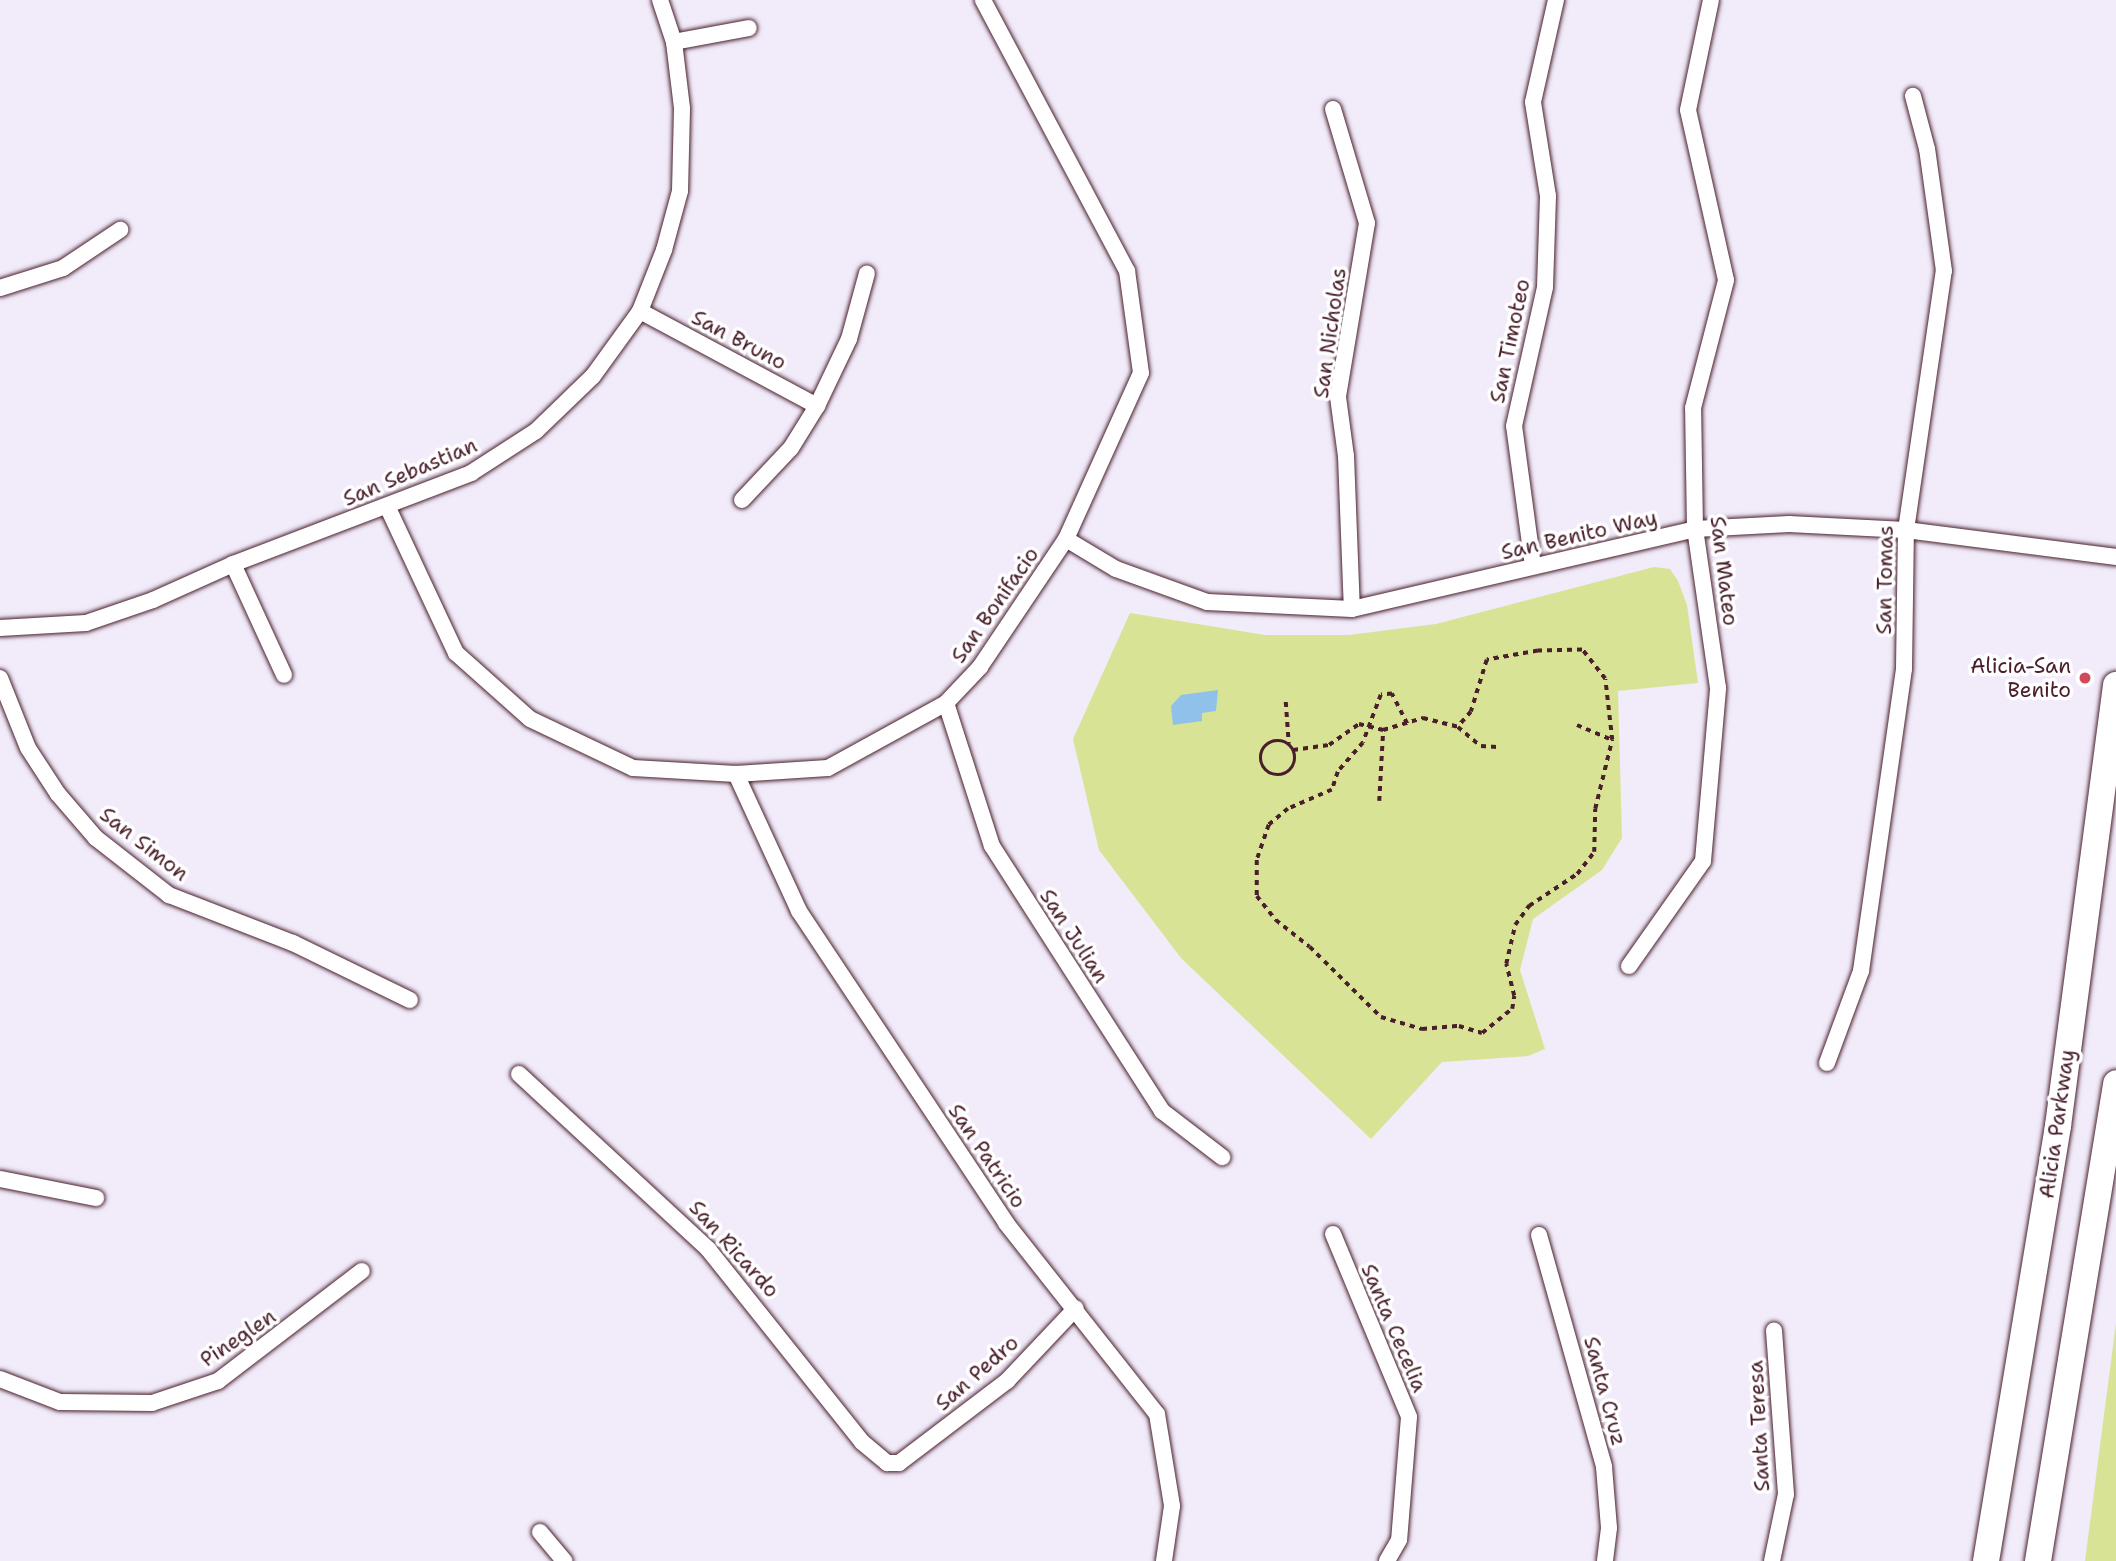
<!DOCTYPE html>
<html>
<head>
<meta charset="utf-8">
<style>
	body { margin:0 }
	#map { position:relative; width:2116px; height:1561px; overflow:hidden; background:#f1ebfa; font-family:"Shantell Sans",sans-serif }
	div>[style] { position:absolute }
	.green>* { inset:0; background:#d8e396 }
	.water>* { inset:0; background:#8fc1eb }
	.path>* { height:3.5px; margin-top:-1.75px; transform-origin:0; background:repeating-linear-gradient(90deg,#4a1f2b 0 5px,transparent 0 10px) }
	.path>.ring { margin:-1.75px; padding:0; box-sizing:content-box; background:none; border:3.5px solid #4a1f2b; border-radius:50% }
	.roads { filter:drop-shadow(0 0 2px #4a1f2b) drop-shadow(0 0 2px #4a1f2b) }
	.street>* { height:16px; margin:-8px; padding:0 8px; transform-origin:8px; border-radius:8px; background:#fff }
	.primary>* { height:26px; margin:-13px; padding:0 13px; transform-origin:13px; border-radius:13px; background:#fff }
	.dots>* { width:19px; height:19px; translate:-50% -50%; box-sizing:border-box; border:4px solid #fff; border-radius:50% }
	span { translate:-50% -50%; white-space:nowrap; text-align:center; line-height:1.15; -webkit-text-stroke:7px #fff; paint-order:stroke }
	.street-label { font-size:21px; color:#4a1f2b }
	.poi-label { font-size:21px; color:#4a1f2b }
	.right { translate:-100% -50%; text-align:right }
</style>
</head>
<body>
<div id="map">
	<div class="green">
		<div style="clip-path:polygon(1654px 567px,1670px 569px,1678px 581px,1687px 605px,1698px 683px,1618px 691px,1622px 838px,1602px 870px,1533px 919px,1520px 970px,1545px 1049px,1528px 1056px,1442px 1062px,1371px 1139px,1181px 958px,1099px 850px,1073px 739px,1130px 613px,1265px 635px,1349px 635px,1436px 624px)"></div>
		<div style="clip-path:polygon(2116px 1323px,2116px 1561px,2085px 1561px)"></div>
	</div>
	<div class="water">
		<div style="clip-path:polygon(1218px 690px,1216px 711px,1202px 713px,1202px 721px,1173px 725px,1171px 706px,1181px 695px)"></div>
	</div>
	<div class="path">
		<div style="left:1286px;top:702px;width:42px;rotate:85.9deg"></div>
		<div style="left:1407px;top:724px;width:34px;rotate:-117deg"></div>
		<div style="left:1392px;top:694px;width:11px;rotate:175deg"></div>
		<div style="left:1381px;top:695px;width:51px;rotate:110.6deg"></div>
		<div style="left:1363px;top:743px;width:38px;rotate:131deg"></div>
		<div style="left:1338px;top:772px;width:19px;rotate:108deg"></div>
		<div style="left:1332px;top:790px;width:48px;rotate:156.6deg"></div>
		<div style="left:1288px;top:809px;width:25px;rotate:140deg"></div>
		<div style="left:1269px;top:825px;width:37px;rotate:109deg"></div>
		<div style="left:1257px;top:860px;width:36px;rotate:90deg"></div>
		<div style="left:1257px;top:896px;width:31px;rotate:52deg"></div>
		<div style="left:1276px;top:920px;width:43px;rotate:38.5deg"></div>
		<div style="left:1310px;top:947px;width:100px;rotate:44.6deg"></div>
		<div style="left:1381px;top:1017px;width:43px;rotate:16.3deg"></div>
		<div style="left:1422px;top:1029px;width:37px;rotate:-5deg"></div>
		<div style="left:1459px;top:1026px;width:24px;rotate:17deg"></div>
		<div style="left:1482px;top:1033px;width:38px;rotate:-39deg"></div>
		<div style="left:1512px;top:1009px;width:13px;rotate:-81deg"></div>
		<div style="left:1514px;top:996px;width:33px;rotate:-104deg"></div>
		<div style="left:1506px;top:964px;width:40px;rotate:-77deg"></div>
		<div style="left:1515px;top:925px;width:24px;rotate:-54deg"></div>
		<div style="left:1529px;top:906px;width:58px;rotate:-33.7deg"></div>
		<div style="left:1577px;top:874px;width:28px;rotate:-52deg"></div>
		<div style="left:1594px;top:852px;width:43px;rotate:-88.7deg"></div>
		<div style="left:1595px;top:809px;width:71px;rotate:-76.2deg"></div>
		<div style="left:1612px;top:740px;width:61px;rotate:-96.5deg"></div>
		<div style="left:1605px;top:679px;width:37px;rotate:-128deg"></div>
		<div style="left:1582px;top:650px;width:44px;rotate:178.7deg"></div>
		<div style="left:1538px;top:651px;width:52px;rotate:170deg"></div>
		<div style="left:1487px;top:660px;width:54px;rotate:107.1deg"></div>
		<div style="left:1471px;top:712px;width:20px;rotate:131deg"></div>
		<div style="left:1577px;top:725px;width:38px;rotate:23deg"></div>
		<div class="ring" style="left:1261px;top:741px;width:30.5px;height:30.5px"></div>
		<div style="left:1293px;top:750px;width:36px;rotate:-8deg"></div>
		<div style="left:1329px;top:745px;width:37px;rotate:-35deg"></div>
		<div style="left:1359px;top:724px;width:25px;rotate:14deg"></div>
		<div style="left:1383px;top:730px;width:42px;rotate:-16.7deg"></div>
		<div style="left:1423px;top:718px;width:36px;rotate:14deg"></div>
		<div style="left:1458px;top:727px;width:30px;rotate:40deg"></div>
		<div style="left:1481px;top:746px;width:16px;rotate:4deg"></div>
		<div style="left:1379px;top:801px;width:71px;rotate:-86.8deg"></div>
	</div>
	<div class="roads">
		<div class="street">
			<div style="left:674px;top:42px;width:76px;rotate:-10.6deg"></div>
			<div style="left:1333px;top:109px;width:119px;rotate:73.4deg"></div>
			<div style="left:1367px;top:223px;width:176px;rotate:99.5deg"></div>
			<div style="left:1338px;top:397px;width:60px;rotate:82.3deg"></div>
			<div style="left:1346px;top:456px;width:153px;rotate:87.8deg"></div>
			<div style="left:0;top:288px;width:66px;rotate:-17.6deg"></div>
			<div style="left:63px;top:268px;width:69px;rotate:-33.7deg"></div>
			<div style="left:640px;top:311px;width:201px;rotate:28.2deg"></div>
			<div style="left:742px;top:500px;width:71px;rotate:-46.7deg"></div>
			<div style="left:791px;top:448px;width:49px;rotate:-58.2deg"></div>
			<div style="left:817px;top:406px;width:74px;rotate:-64.5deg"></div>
			<div style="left:849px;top:339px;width:68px;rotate:-74.7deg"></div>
			<div style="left:388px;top:508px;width:160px;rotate:64.9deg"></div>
			<div style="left:456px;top:653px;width:99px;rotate:41.7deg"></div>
			<div style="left:530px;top:719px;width:114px;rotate:25.4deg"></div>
			<div style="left:633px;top:768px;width:103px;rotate:3.3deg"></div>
			<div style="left:736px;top:774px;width:92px;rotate:-3.7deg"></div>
			<div style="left:828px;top:768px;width:135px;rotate:-28.8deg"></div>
			<div style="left:946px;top:703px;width:50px;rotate:-46.6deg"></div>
			<div style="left:980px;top:667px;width:154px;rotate:-56.1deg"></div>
			<div style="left:1066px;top:539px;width:182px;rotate:-65.7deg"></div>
			<div style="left:1141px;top:373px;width:103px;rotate:-97.8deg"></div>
			<div style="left:1127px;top:271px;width:307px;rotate:-118deg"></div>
			<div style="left:1066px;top:539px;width:58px;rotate:31deg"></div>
			<div style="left:1116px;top:569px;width:97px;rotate:19.9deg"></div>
			<div style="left:1207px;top:602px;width:145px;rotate:2.8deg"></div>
			<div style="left:1352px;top:609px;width:352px;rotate:-13.1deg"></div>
			<div style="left:1695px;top:529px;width:94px;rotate:-3deg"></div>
			<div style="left:1789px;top:524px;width:117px;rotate:2.9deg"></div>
			<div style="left:1906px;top:530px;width:212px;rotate:7.3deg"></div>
			<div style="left:233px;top:564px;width:122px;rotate:65.3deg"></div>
			<div style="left:1533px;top:566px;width:141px;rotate:-97.7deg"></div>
			<div style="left:1514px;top:426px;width:142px;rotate:-77.4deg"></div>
			<div style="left:1545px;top:287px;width:91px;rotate:-88.1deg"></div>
			<div style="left:1548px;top:196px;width:95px;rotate:-99.1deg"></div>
			<div style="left:1533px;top:102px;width:105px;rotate:-77.3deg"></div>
			<div style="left:0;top:628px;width:86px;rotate:-3.3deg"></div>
			<div style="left:86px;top:623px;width:71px;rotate:-18.9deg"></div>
			<div style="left:153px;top:600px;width:88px;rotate:-24.2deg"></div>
			<div style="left:233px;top:564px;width:255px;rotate:-20.9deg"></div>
			<div style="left:471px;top:473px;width:77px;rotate:-32.9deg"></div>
			<div style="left:536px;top:431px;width:79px;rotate:-44deg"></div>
			<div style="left:593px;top:376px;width:80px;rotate:-54.1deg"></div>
			<div style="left:640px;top:311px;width:66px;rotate:-68.5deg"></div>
			<div style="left:664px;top:250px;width:61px;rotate:-74.8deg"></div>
			<div style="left:680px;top:191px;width:83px;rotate:-88.6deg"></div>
			<div style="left:682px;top:108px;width:66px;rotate:-96.9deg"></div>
			<div style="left:674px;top:42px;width:44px;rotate:-108.4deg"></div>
			<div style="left:0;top:678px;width:75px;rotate:68.2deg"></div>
			<div style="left:28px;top:748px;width:55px;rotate:56.9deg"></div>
			<div style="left:58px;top:794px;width:58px;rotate:49.2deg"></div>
			<div style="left:96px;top:838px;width:93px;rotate:38deg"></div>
			<div style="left:169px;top:895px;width:133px;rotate:21.2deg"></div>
			<div style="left:293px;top:943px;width:130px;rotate:26deg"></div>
			<div style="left:946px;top:703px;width:150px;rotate:72.2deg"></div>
			<div style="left:992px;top:846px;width:315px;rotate:57.3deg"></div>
			<div style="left:1162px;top:1111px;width:76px;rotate:37.5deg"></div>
			<div style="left:736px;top:774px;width:151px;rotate:65.3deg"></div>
			<div style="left:799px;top:911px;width:374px;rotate:56.4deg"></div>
			<div style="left:1006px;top:1223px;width:243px;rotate:51.7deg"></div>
			<div style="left:1157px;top:1414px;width:93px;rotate:80.7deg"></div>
			<div style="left:1172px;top:1506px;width:56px;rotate:98.3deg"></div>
			<div style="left:1629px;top:966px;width:128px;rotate:-54.8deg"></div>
			<div style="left:1703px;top:861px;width:174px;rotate:-85deg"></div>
			<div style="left:1718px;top:688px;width:161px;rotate:-98.2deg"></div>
			<div style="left:1695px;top:529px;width:121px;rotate:-90.9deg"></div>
			<div style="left:1693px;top:408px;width:132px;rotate:-75.5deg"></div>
			<div style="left:1726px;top:280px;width:174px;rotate:-102.6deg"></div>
			<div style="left:1688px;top:110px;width:112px;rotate:-78.2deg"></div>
			<div style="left:1827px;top:1063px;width:98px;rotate:-69.7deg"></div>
			<div style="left:1861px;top:971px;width:305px;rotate:-81.9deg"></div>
			<div style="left:1904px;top:669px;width:139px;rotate:-89.2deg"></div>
			<div style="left:1906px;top:530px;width:262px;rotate:-81.7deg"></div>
			<div style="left:1944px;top:271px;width:123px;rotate:-97.9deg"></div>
			<div style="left:1927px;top:149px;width:55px;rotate:-104.8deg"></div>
			<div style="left:519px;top:1074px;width:258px;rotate:42.8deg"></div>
			<div style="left:708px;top:1249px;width:247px;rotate:51.4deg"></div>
			<div style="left:862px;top:1442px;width:33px;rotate:40deg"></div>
			<div style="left:887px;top:1463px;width:12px"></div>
			<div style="left:899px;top:1463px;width:136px;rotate:-37.2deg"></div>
			<div style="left:1007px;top:1381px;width:100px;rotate:-46.6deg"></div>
			<div style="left:0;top:1179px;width:98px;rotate:11.2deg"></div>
			<div style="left:1333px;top:1234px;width:198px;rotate:67.4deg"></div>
			<div style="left:1409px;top:1417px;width:123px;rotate:94.6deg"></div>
			<div style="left:1399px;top:1540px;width:24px;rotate:120deg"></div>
			<div style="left:1539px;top:1235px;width:241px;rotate:74.3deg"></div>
			<div style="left:1604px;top:1467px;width:61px;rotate:85.3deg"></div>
			<div style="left:1609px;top:1528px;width:33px;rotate:97deg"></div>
			<div style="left:0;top:1379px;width:64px;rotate:21deg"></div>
			<div style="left:60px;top:1402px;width:92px;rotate:0.6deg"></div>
			<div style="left:152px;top:1403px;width:70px;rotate:-18.4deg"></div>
			<div style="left:218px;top:1381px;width:181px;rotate:-37.4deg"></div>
			<div style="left:540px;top:1532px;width:38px;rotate:50deg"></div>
			<div style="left:1772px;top:1561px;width:68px;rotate:-78.2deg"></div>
			<div style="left:1786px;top:1494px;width:164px;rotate:-94.2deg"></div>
		</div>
		<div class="primary">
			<div style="left:1986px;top:1561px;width:441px;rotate:-80.6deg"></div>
			<div style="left:2058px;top:1126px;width:445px;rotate:-82.5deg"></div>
			<div style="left:2038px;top:1561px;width:484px;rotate:-80.7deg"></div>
		</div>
	</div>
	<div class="dots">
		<div style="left:2085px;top:678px;background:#d1495b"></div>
	</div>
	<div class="street-label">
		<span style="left:1330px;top:333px;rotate:-82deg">San Nicholas</span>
		<span style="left:739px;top:340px;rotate:28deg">San Bruno</span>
		<span style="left:1510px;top:341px;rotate:-78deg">San Timoteo</span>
		<span style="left:410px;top:472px;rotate:-23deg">San Sebastian</span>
		<span style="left:1579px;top:535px;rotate:-13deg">San Benito Way</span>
		<span style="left:1724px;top:571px;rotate:83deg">San Mateo</span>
		<span style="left:1885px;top:580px;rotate:-89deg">San Tomas</span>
		<span style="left:995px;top:605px;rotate:-55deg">San Bonifacio</span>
		<span style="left:144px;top:844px;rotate:38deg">San Simon</span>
		<span style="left:1074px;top:936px;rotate:57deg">San Julian</span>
		<span style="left:2057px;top:1124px;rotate:-82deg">Alicia Parkway</span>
		<span style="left:987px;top:1156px;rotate:56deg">San Patricio</span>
		<span style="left:734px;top:1249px;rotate:48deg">San Ricardo</span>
		<span style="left:1394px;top:1328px;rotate:67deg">Santa Cecelia</span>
		<span style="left:238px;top:1338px;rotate:-34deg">Pineglen</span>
		<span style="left:977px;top:1373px;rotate:-41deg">San Pedro</span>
		<span style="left:1605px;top:1391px;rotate:75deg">Santa Cruz</span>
		<span style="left:1759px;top:1426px;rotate:-93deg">Santa Teresa</span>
	</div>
	<div class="poi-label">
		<span class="right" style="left:2071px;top:678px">Alicia-San<br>Benito</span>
	</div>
</div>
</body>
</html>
